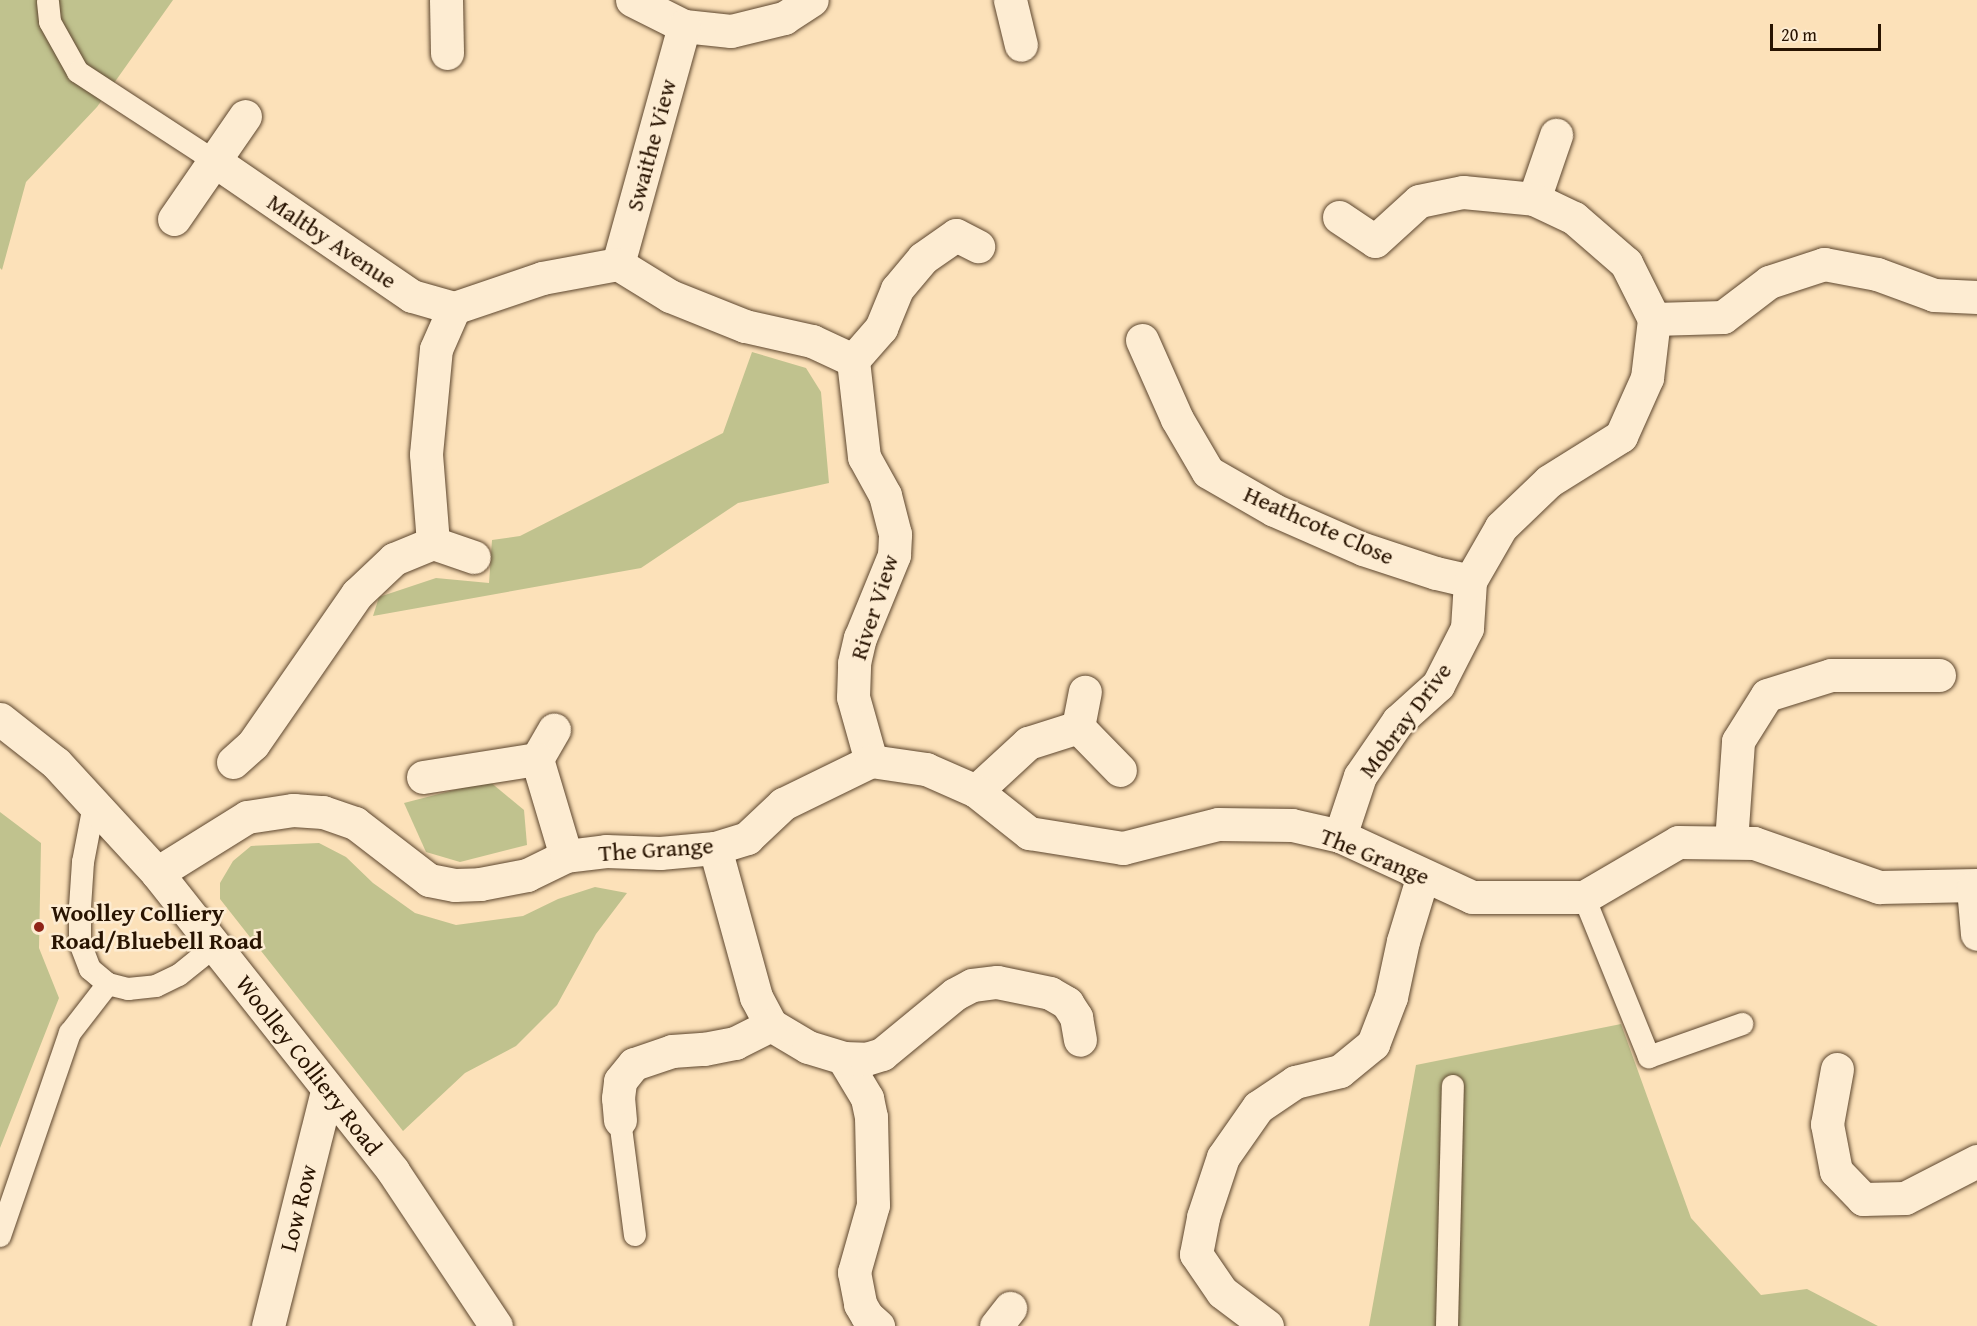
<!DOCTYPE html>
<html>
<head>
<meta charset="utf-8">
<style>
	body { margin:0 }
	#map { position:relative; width:1977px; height:1326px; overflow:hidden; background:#fce1b9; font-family:"Gentium Book Plus",serif }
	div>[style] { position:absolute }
	.green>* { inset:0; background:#c0c28e }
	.roads { filter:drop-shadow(0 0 2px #5d462e) drop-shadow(0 0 2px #5d462e) }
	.lane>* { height:22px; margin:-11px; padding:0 11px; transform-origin:11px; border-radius:11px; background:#fdecd2 }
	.street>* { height:33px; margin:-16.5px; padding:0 16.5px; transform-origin:16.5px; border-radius:16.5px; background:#fdecd2 }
	.dots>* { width:16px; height:16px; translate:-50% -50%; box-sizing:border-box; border:3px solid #fdecd2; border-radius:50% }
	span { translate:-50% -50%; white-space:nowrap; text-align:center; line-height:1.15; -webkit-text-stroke:5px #fdecd2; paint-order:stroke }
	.street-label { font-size:24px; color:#281300 }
	.poi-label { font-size:24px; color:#281300; font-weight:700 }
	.left { translate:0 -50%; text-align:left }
	.scale { position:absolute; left:1770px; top:24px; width:111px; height:27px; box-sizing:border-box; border:3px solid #281300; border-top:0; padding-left:8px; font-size:18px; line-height:21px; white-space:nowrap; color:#281300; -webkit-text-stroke:4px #fdecd2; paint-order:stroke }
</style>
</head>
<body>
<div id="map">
	<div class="green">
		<div style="clip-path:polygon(0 0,173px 0,97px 107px,26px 182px,2px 270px,0 268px)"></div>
		<div style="clip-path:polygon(752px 352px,806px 368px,821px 392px,829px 483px,738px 503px,641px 568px,373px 616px,379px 597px,436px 578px,489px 583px,492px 540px,520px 536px,723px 433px)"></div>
		<div style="clip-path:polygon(489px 781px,524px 810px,527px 845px,460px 862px,426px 852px,404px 803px)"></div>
		<div style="clip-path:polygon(0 812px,41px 843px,39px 948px,59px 998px,0 1148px)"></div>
		<div style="clip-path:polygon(319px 843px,346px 857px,373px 883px,415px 913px,456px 925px,523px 916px,558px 899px,595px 887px,627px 893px,596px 934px,557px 1005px,516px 1046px,465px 1073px,403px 1131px,220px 899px,220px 883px,233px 861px,251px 846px)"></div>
		<div style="clip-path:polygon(1621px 1024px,1691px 1218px,1761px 1295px,1807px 1289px,1878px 1326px,1369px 1326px,1416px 1065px)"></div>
	</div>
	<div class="roads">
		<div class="lane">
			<div style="left:48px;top:2px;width:20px;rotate:84deg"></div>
			<div style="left:50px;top:22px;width:57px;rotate:60.8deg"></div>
			<div style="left:78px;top:72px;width:165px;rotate:33.1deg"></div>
			<div style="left:94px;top:805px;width:58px;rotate:100.9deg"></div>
			<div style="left:83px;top:862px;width:45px;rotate:93.8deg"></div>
			<div style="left:80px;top:907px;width:36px;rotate:90deg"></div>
			<div style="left:80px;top:943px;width:28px;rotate:69deg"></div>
			<div style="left:90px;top:969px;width:23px;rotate:40deg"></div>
			<div style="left:108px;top:984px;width:21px;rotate:14deg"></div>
			<div style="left:128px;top:989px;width:28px;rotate:-6deg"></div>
			<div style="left:156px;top:986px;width:25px;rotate:-26deg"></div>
			<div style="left:179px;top:975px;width:46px;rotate:-38.9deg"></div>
			<div style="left:1584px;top:897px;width:173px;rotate:67.9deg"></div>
			<div style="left:1649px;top:1057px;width:99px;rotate:-19.5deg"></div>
			<div style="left:620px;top:1120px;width:116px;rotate:82.6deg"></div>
			<div style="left:0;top:1236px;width:215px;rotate:-71deg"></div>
			<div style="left:70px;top:1033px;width:62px;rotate:-52.2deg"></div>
			<div style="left:1447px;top:1326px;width:240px;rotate:-88.6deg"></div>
		</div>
		<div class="street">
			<div style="left:446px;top:0;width:53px;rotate:88.9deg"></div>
			<div style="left:632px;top:0;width:58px;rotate:26.6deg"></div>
			<div style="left:684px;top:26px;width:47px;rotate:6.1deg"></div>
			<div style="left:731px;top:31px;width:55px;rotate:-13.8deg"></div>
			<div style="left:784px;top:18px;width:33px;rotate:-33deg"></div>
			<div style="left:1010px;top:0;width:46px;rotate:76.3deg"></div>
			<div style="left:216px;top:162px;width:237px;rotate:34.4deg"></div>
			<div style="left:412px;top:296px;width:44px;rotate:15.9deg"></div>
			<div style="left:1534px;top:199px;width:68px;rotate:-71deg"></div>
			<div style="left:1339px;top:217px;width:43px;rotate:33.7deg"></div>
			<div style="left:1375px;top:241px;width:59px;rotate:-42.3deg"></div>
			<div style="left:1419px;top:201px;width:45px;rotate:-11.6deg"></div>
			<div style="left:1463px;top:192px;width:71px;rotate:5.6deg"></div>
			<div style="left:1534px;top:199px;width:44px;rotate:25.4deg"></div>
			<div style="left:1574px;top:218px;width:69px;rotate:40.9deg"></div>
			<div style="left:1626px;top:263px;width:63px;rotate:63.4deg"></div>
			<div style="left:174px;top:219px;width:125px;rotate:-55.4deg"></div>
			<div style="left:618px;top:264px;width:247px;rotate:-74.5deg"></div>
			<div style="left:1654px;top:319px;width:69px;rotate:-1.7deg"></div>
			<div style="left:1723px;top:317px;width:58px;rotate:-37.3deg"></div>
			<div style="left:1769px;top:282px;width:58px;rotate:-18.1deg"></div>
			<div style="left:1824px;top:264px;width:54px;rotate:10.7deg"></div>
			<div style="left:1877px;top:274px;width:61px;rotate:20.2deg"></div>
			<div style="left:1934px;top:295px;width:43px;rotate:2.7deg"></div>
			<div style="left:1142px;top:340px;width:86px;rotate:66.1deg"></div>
			<div style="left:1177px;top:419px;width:61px;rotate:59.7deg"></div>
			<div style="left:1208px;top:472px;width:76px;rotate:29.9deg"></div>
			<div style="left:1274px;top:510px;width:97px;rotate:23.7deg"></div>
			<div style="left:1363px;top:549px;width:77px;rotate:18.2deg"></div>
			<div style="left:1436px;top:573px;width:35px;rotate:13deg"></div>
			<div style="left:433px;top:543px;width:43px;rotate:18.9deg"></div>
			<div style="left:0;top:719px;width:71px;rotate:38.2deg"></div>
			<div style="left:56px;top:763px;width:149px;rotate:47.4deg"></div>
			<div style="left:157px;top:873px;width:380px;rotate:51.6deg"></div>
			<div style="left:393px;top:1171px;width:186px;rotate:56.4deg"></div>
			<div style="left:1078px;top:727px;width:36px;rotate:-79deg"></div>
			<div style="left:537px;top:759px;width:34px;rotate:-60deg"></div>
			<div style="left:871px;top:761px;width:66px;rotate:-105.7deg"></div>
			<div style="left:853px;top:697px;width:34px;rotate:-88deg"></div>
			<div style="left:854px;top:663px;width:26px;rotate:-77deg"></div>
			<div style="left:860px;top:638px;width:90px;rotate:-67.7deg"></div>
			<div style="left:894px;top:555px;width:21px;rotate:-87deg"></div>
			<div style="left:895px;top:534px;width:40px;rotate:-104.4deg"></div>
			<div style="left:885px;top:495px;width:43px;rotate:-118.9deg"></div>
			<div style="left:864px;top:457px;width:98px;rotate:-96.5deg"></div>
			<div style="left:853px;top:360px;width:43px;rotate:-48.8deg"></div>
			<div style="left:881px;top:328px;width:42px;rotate:-67.7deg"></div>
			<div style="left:897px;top:289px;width:40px;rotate:-50deg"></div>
			<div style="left:923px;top:258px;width:40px;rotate:-34.9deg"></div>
			<div style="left:956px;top:235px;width:25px;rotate:27deg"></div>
			<div style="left:233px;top:762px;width:27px;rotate:-42deg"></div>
			<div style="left:253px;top:744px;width:183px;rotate:-55.3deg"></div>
			<div style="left:357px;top:594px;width:51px;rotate:-43.4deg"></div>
			<div style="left:394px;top:559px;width:42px;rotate:-22.3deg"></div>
			<div style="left:433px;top:543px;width:89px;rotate:-94.5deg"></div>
			<div style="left:426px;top:454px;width:105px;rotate:-84.6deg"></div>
			<div style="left:436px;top:349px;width:45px;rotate:-66.3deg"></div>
			<div style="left:454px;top:308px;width:93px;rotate:-18.8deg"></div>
			<div style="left:542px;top:278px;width:77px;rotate:-10.4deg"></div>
			<div style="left:618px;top:264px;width:61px;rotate:31.6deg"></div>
			<div style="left:670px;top:296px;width:81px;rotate:21.8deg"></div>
			<div style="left:745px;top:326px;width:69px;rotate:12.6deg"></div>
			<div style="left:812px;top:341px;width:45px;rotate:24.9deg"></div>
			<div style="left:423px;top:777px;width:115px;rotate:-9deg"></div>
			<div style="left:537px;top:759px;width:101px;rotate:73.4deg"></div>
			<div style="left:976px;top:791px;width:71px;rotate:-42.7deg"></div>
			<div style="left:1028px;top:743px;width:52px;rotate:-17.7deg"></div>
			<div style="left:1078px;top:727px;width:60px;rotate:45.7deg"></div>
			<div style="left:1340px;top:836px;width:63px;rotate:-71.6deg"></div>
			<div style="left:1360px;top:776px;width:67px;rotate:-55.4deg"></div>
			<div style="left:1398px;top:721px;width:54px;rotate:-42deg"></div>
			<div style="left:1438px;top:685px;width:64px;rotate:-63deg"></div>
			<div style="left:1467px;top:628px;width:47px;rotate:-86.3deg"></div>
			<div style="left:1470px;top:581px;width:62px;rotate:-60.1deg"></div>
			<div style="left:1501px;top:527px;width:66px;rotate:-43.8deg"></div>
			<div style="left:1549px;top:481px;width:85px;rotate:-32deg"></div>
			<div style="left:1621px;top:436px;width:64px;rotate:-65.9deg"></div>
			<div style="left:1647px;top:378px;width:59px;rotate:-83.2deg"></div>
			<div style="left:1731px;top:842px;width:101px;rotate:-86deg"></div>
			<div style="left:1738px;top:741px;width:54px;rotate:-57.8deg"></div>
			<div style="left:1767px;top:695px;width:67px;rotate:-17.4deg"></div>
			<div style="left:1831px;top:675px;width:108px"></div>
			<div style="left:715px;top:848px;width:155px;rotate:74.6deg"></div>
			<div style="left:756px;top:997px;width:32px;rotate:62deg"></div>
			<div style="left:771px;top:1025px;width:43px;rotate:30.7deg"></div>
			<div style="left:808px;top:1047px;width:37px;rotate:17deg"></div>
			<div style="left:843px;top:1058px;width:47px;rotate:59deg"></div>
			<div style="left:867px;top:1098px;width:19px;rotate:78deg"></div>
			<div style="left:871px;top:1117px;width:88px;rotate:88.7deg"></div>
			<div style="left:873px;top:1205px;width:70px;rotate:105.8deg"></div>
			<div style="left:854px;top:1272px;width:33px;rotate:79deg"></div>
			<div style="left:860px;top:1304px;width:14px;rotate:60deg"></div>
			<div style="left:867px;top:1316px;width:15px;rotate:42deg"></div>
			<div style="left:157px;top:873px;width:106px;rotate:-31.9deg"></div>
			<div style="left:247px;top:817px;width:47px;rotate:-8.7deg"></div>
			<div style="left:293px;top:810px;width:30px;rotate:4deg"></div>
			<div style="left:323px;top:812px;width:34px;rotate:19deg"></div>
			<div style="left:355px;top:823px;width:93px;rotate:37.6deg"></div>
			<div style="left:429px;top:880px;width:26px;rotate:11deg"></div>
			<div style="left:455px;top:885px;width:25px;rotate:-2deg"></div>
			<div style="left:480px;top:884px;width:48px;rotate:-10.8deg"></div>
			<div style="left:527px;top:875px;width:43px;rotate:-26deg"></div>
			<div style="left:566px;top:856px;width:40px;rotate:-7.1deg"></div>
			<div style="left:606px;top:851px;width:54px;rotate:2.1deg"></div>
			<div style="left:660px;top:853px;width:55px;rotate:-5.2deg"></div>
			<div style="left:715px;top:848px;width:34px;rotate:-17deg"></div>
			<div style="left:747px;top:838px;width:50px;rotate:-43.4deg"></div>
			<div style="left:783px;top:804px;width:98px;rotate:-26deg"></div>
			<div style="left:871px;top:761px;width:56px;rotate:8.3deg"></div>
			<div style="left:926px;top:769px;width:55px;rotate:23.7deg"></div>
			<div style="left:976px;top:791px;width:68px;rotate:38.4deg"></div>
			<div style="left:1029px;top:833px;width:95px;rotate:9.1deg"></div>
			<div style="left:1123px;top:848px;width:98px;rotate:-14.2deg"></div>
			<div style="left:1218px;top:824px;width:74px;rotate:0.8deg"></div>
			<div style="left:1292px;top:825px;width:49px;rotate:12.9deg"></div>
			<div style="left:1340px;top:836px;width:145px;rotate:24.8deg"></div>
			<div style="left:1472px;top:897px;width:112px"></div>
			<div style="left:1584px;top:897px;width:109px;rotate:-30.3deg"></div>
			<div style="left:1678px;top:842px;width:76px;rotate:0.8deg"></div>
			<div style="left:1754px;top:843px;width:133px;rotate:19.4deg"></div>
			<div style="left:1879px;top:887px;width:98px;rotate:-1.2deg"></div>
			<div style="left:1973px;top:888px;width:46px;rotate:85deg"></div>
			<div style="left:843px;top:1058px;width:23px;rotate:2deg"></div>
			<div style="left:866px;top:1059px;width:17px;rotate:-17deg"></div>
			<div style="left:882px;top:1054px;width:94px;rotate:-39.4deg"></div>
			<div style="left:955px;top:994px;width:19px;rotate:-28deg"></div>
			<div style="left:972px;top:985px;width:25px;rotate:-7deg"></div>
			<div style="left:997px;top:982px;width:54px;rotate:11.7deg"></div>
			<div style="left:1050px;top:993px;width:20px;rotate:30deg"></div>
			<div style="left:1067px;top:1003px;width:17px;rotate:57deg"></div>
			<div style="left:1076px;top:1017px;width:23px;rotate:80deg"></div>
			<div style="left:1837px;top:1069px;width:56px;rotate:100.3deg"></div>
			<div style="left:1827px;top:1124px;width:48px;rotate:79.2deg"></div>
			<div style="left:1836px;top:1171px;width:39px;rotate:46deg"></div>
			<div style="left:1863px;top:1199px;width:42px;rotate:-1.4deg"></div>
			<div style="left:1905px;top:1198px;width:81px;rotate:-27.2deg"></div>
			<div style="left:620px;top:1120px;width:22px;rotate:-95deg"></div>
			<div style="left:618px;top:1098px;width:17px;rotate:-83deg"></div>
			<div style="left:620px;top:1081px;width:22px;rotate:-51deg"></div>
			<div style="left:634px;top:1064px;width:40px;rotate:-18.9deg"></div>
			<div style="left:672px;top:1051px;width:32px;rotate:-4deg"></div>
			<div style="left:704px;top:1049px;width:32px;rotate:-11deg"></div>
			<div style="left:735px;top:1043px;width:40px;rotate:-26.6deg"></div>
			<div style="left:268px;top:1326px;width:242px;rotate:-75.9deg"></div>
			<div style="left:996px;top:1326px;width:23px;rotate:-52deg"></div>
			<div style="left:1267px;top:1326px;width:56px;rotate:-142.9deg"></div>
			<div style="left:1222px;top:1292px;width:46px;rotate:-124.4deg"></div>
			<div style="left:1196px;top:1254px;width:38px;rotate:-79deg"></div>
			<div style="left:1203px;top:1217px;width:63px;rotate:-71.6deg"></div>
			<div style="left:1223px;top:1157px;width:61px;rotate:-55deg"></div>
			<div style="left:1258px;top:1107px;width:45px;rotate:-34deg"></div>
			<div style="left:1295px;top:1082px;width:46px;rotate:-13.7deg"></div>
			<div style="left:1340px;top:1071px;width:43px;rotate:-39.3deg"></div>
			<div style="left:1373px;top:1044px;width:50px;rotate:-69deg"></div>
			<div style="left:1391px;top:997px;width:57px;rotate:-77.9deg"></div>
			<div style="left:1403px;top:941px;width:69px;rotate:-73.1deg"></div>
		</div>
	</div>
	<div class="dots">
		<div style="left:39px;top:927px;background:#8f2418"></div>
	</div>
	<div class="street-label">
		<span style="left:651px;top:145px;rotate:-75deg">Swaithe View</span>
		<span style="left:332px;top:241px;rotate:34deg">Maltby Avenue</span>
		<span style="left:1319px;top:525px;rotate:24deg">Heathcote Close</span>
		<span style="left:874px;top:607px;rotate:-72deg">River View</span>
		<span style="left:1405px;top:720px;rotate:-53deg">Mobray Drive</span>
		<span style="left:656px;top:849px;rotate:-4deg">The Grange</span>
		<span style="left:1375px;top:856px;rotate:22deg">The Grange</span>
		<span style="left:309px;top:1065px;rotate:52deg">Woolley Colliery Road</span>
		<span style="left:298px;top:1208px;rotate:-76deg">Low Row</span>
	</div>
	<div class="poi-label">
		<span class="left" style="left:51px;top:927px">Woolley Colliery<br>Road/Bluebell Road</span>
	</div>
	<div class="scale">20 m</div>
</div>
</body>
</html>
